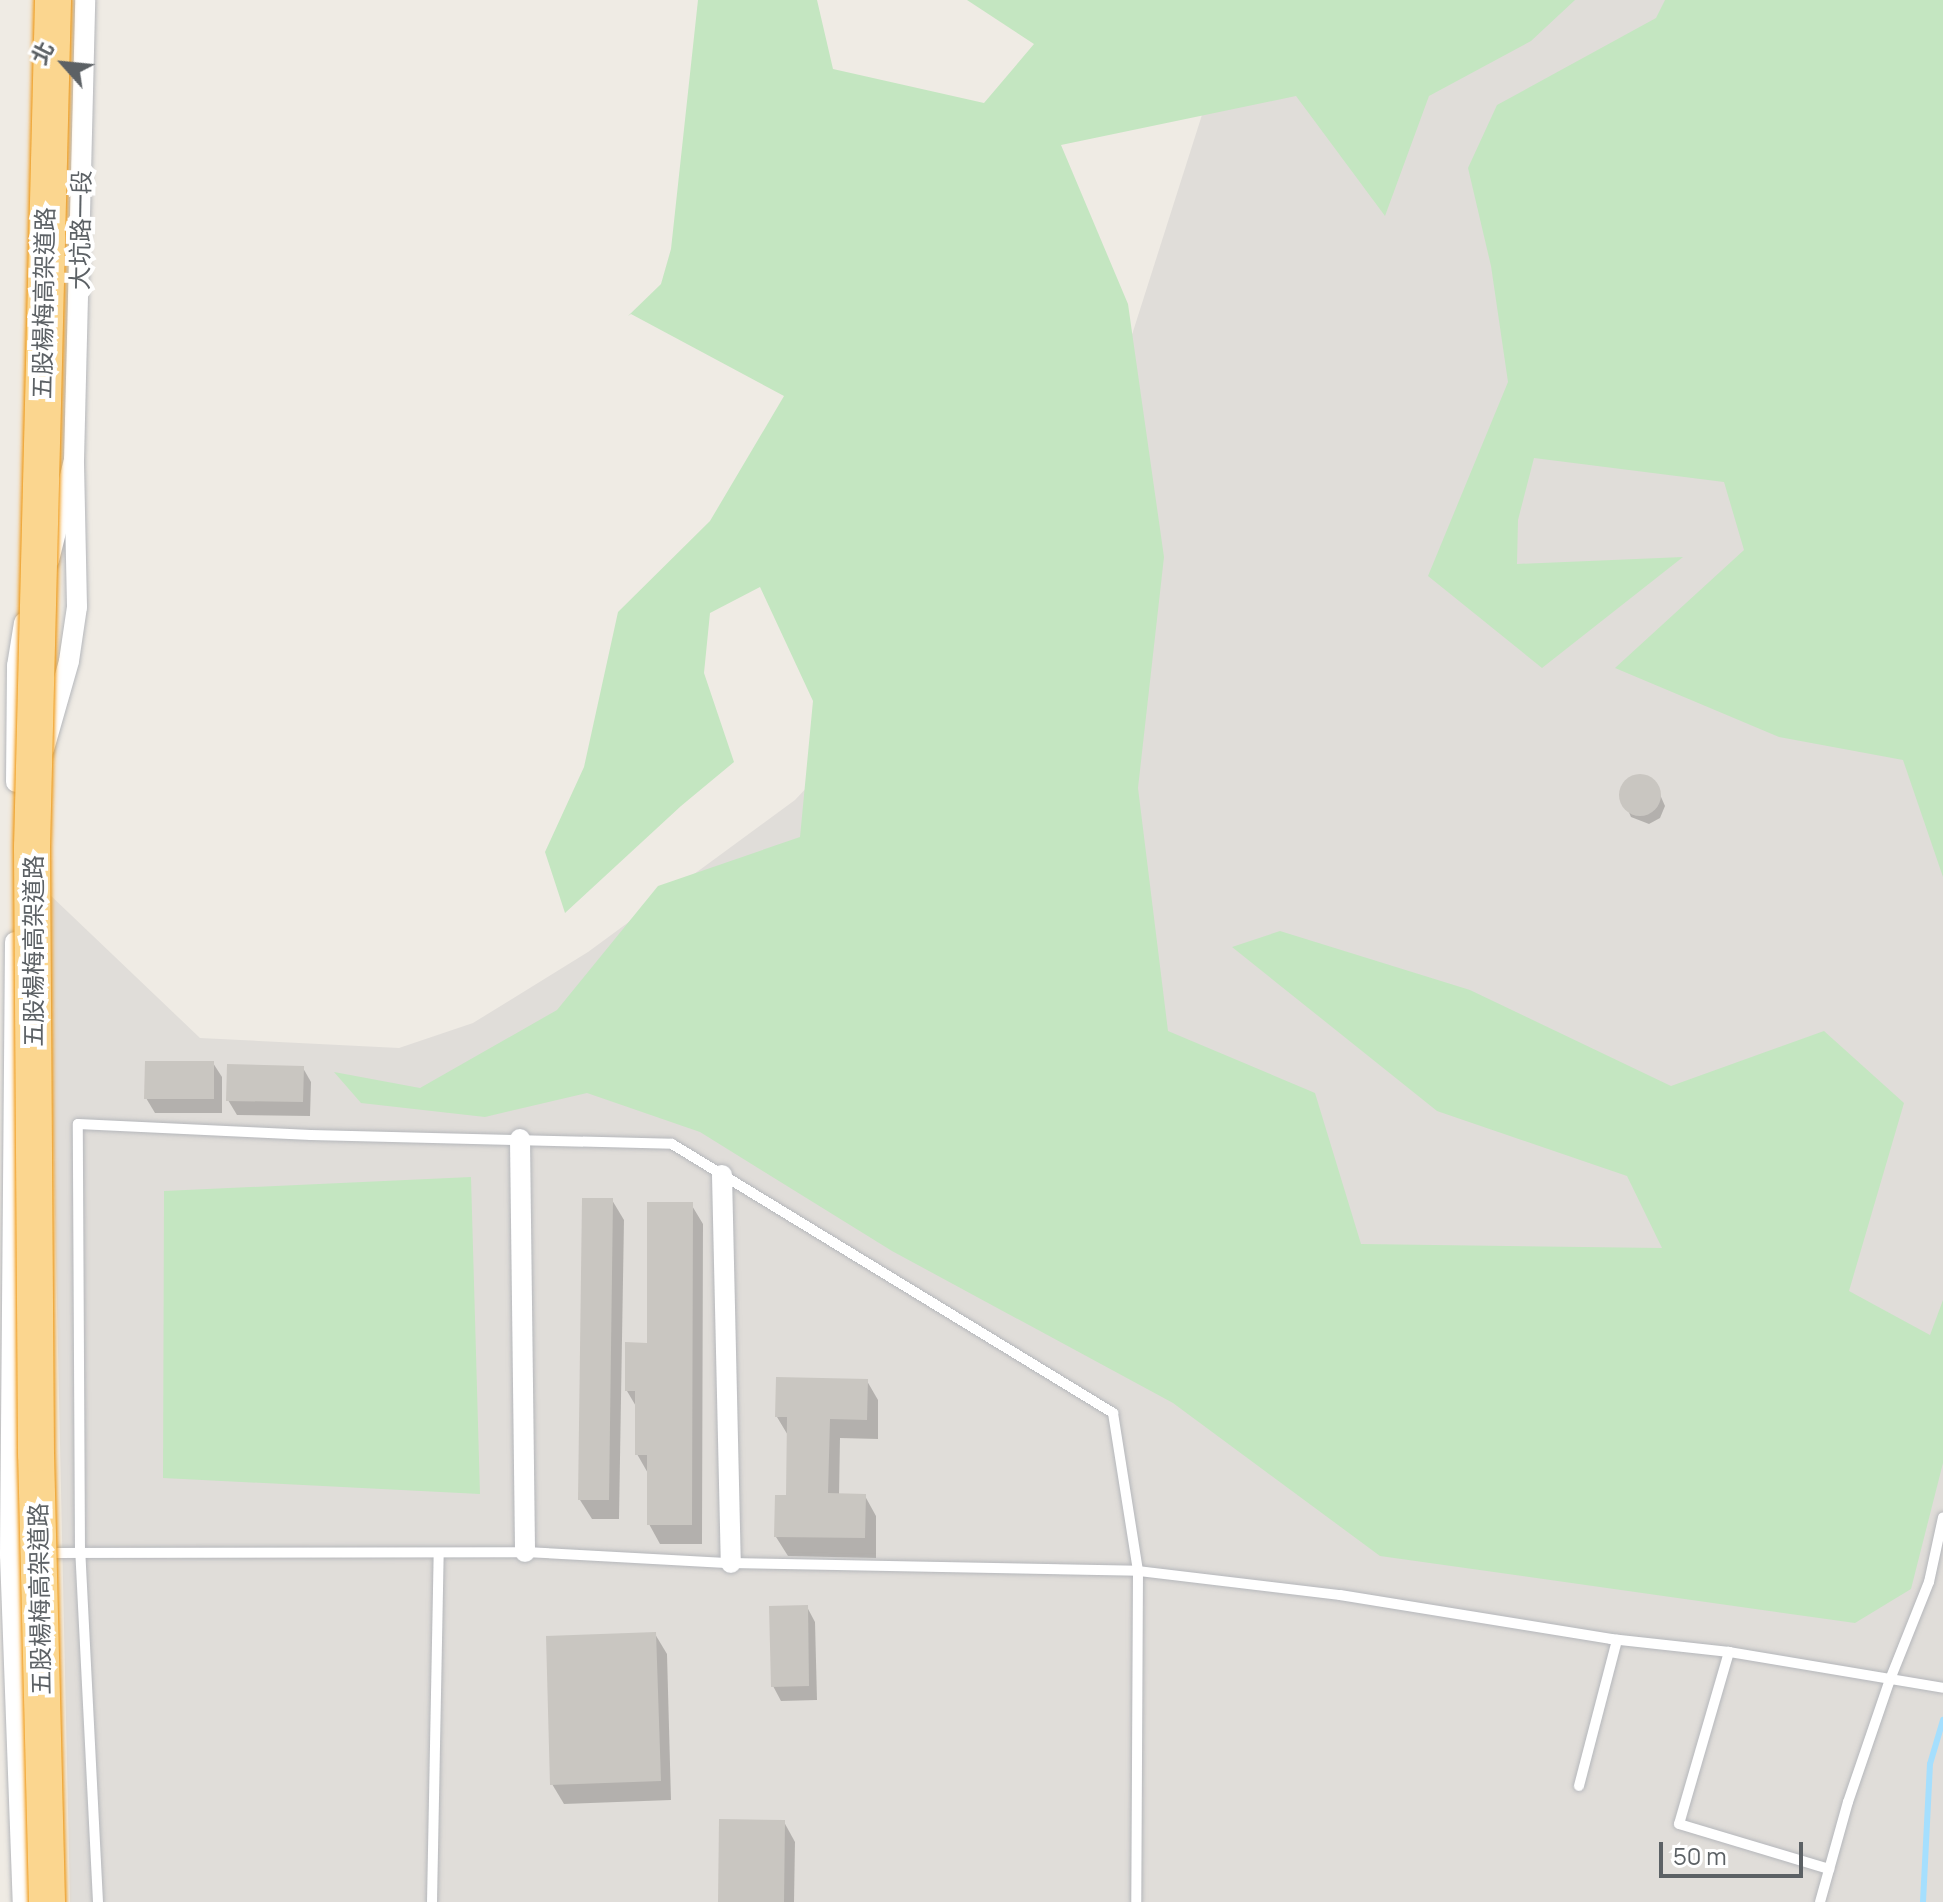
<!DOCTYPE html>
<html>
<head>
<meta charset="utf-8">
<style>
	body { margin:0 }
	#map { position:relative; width:1943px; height:1902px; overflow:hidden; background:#efebe4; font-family:Manrope,"Noto Sans TC",sans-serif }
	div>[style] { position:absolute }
	.industrial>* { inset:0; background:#e0ddd9 }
	.green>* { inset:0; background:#c4e6c1 }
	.shadow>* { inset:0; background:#0003 }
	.stream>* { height:6px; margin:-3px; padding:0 3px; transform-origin:3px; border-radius:3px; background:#a5dffe }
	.building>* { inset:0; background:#c9c6c1 }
	.round { border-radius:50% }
	.roads { filter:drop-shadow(0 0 2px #b5b7bb) drop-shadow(0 0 2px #b5b7bb) }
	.lane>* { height:10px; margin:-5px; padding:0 5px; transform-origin:5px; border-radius:5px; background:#fff }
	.street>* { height:20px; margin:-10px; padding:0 10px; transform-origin:10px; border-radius:10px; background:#fff }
	.bridges { filter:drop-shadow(0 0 2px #ef9204) drop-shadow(0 0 2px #ef9204) }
	.highway-bridge>* { height:36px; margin:-18px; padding:0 18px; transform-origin:18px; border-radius:18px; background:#fbd68f }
	span { translate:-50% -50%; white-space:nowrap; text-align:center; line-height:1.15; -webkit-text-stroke:8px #fff; paint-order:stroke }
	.street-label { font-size:24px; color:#5c6165 }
	.north { position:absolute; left:24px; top:24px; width:80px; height:80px; -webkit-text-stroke:6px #fff; paint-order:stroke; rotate:297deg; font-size:22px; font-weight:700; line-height:32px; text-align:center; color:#5c6165 }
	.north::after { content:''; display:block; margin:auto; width:28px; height:36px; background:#5c6165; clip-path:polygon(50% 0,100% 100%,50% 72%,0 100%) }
	.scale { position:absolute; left:1659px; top:1842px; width:144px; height:36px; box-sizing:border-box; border:4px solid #5c6165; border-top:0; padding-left:10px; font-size:24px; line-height:28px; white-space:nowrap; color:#5c6165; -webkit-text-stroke:6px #fff; paint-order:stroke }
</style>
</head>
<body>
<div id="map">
	<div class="industrial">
		<div style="clip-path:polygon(1245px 0,1943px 0,1943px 1902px,70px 1902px,48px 893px,200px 1038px,399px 1048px,473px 1023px,588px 952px,795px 800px,1080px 498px,1215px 74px)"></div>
	</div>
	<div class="green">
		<div style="clip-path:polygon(698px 0,817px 0,833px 69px,984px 103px,1034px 44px,967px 0,1575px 0,1531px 41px,1429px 96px,1385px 216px,1296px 96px,1061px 145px,1128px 304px,1164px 557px,1138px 788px,1168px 1031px,1315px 1093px,1361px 1244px,1662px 1248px,1627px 1176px,1437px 1111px,1232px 947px,1280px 931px,1470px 990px,1671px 1086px,1824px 1031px,1904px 1103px,1849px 1291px,1930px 1335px,1943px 1300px,1943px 1463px,1911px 1589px,1855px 1623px,1380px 1556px,1173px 1403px,892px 1251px,700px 1132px,587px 1093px,485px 1117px,361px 1103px,334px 1072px,420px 1088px,557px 1010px,658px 886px,800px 837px,813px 701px,760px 587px,710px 613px,704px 673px,734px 762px,681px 806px,565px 913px,545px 852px,584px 767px,618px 612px,710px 521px,784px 396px,631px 314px,628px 316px,661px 284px,671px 249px)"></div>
		<div style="clip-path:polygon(1665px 0,1943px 0,1943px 877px,1903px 760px,1779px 737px,1615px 668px,1744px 550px,1724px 482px,1534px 458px,1518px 520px,1517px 564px,1683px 557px,1542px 668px,1428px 576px,1508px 382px,1491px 266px,1468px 168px,1497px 105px,1656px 18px)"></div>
		<div style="clip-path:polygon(471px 1177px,480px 1494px,163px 1478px,164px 1191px)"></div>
	</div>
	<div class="shadow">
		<div style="clip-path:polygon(1644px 777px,1655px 783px,1665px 806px,1660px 818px,1649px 824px,1631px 817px,1621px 794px,1626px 783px)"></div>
		<div style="clip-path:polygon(213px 1063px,222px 1077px,222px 1113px,155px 1113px,146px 1098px)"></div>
		<div style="clip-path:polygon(303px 1068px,311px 1082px,310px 1116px,237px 1115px,228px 1100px)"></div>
		<div style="clip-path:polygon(612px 1200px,624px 1220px,619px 1519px,592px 1519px,580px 1500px)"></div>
		<div style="clip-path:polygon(691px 1204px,703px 1224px,702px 1544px,660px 1544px,649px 1524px,649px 1475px,637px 1454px,637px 1408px,627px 1391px,649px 1345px)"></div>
		<div style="clip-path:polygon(867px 1381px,878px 1400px,878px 1439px,840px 1438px,839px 1496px,865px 1496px,876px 1516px,876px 1558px,788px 1556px,776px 1537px,788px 1497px,789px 1437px,777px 1417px)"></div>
		<div style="clip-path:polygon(807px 1607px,815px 1622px,817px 1700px,781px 1701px,773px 1686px)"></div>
		<div style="clip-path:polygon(655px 1634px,667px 1654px,671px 1800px,564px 1804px,552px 1784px)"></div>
		<div style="clip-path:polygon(784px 1822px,795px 1842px,794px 1902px,720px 1902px)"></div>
	</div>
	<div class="stream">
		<div style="left:1923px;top:1902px;width:138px;rotate:-87.1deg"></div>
		<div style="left:1930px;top:1764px;width:46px;rotate:-73.5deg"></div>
	</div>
	<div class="building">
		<div class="round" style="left:1619px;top:774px;width:42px;height:42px"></div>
		<div style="clip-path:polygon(145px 1061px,214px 1061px,214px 1099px,144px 1099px)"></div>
		<div style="clip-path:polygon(227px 1064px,304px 1066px,303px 1102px,226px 1101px)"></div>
		<div style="clip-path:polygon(582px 1198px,613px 1198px,609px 1500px,578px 1500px)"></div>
		<div style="clip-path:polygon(647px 1202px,693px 1202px,692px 1525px,647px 1525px,647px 1455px,635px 1455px,635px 1391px,625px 1391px,625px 1342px,647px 1343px)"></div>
		<div style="clip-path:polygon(776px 1377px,868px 1379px,867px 1420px,830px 1419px,828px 1493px,866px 1494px,865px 1538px,774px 1537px,775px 1495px,786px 1495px,787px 1417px,775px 1417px)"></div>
		<div style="clip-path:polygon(808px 1605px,809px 1686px,771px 1687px,769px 1606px)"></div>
		<div style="clip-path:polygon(656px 1632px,661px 1781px,550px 1785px,546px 1636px)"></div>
		<div style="clip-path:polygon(719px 1819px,785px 1820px,784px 1902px,718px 1902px)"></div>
	</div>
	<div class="roads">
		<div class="lane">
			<div style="left:44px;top:1553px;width:481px;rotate:-0.1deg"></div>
			<div style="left:525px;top:1552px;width:206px;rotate:3.1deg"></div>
			<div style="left:731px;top:1563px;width:407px;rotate:1.1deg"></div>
			<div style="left:1138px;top:1571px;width:203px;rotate:6.8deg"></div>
			<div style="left:1340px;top:1595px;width:275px;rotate:9.2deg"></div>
			<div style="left:1611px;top:1639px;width:119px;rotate:6.3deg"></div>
			<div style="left:1729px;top:1652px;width:217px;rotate:9.5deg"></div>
			<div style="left:1729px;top:1652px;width:179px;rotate:106.2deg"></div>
			<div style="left:1679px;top:1824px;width:157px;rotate:16.7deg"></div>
			<div style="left:1579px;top:1786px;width:151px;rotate:-75.4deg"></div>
			<div style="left:98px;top:1902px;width:351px;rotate:-92.9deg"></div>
			<div style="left:80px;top:1551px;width:427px;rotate:-90.3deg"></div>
			<div style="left:78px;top:1124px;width:233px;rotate:2.7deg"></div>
			<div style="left:311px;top:1135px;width:361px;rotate:1.4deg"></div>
			<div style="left:672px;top:1144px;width:517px;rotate:31.38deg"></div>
			<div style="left:1113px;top:1413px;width:160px;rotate:81deg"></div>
			<div style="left:1138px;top:1571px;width:331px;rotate:90.3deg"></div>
			<div style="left:432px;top:1902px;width:349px;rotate:-88.9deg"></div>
			<div style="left:1820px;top:1902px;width:104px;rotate:-74.4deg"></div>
			<div style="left:1848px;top:1802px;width:127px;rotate:-71.1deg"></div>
			<div style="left:1889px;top:1682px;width:108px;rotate:-68.2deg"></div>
			<div style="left:1929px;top:1582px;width:66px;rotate:-77.8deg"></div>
		</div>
		<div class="street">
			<div style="left:49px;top:560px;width:103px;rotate:-76deg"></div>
			<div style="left:44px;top:749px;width:91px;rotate:-74.1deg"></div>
			<div style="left:69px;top:661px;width:55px;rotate:-81.6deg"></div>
			<div style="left:77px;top:607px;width:147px;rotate:-91.2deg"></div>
			<div style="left:74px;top:460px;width:460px;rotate:-88.6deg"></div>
			<div style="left:16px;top:782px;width:116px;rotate:-89.5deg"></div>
			<div style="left:17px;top:666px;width:44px;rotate:-80.8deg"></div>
			<div style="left:15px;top:942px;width:613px;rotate:90.47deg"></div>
			<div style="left:10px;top:1555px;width:347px;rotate:87.9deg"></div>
			<div style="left:520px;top:1139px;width:413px;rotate:89.3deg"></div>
			<div style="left:722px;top:1175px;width:388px;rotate:88.7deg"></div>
		</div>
	</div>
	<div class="bridges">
		<div class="highway-bridge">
			<div style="left:47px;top:1902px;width:448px;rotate:-91.4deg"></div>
			<div style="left:36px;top:1454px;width:607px;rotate:-90.38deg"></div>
			<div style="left:32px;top:847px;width:847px;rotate:-88.58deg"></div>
		</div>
	</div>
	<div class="street-label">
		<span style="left:80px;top:230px;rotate:-89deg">大坑路一段</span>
		<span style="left:43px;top:303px;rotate:-89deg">五股楊梅高架道路</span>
		<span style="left:33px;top:951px;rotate:-90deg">五股楊梅高架道路</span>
		<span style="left:39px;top:1599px;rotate:-91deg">五股楊梅高架道路</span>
	</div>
	<div class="north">北</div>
	<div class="scale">50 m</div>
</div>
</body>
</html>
